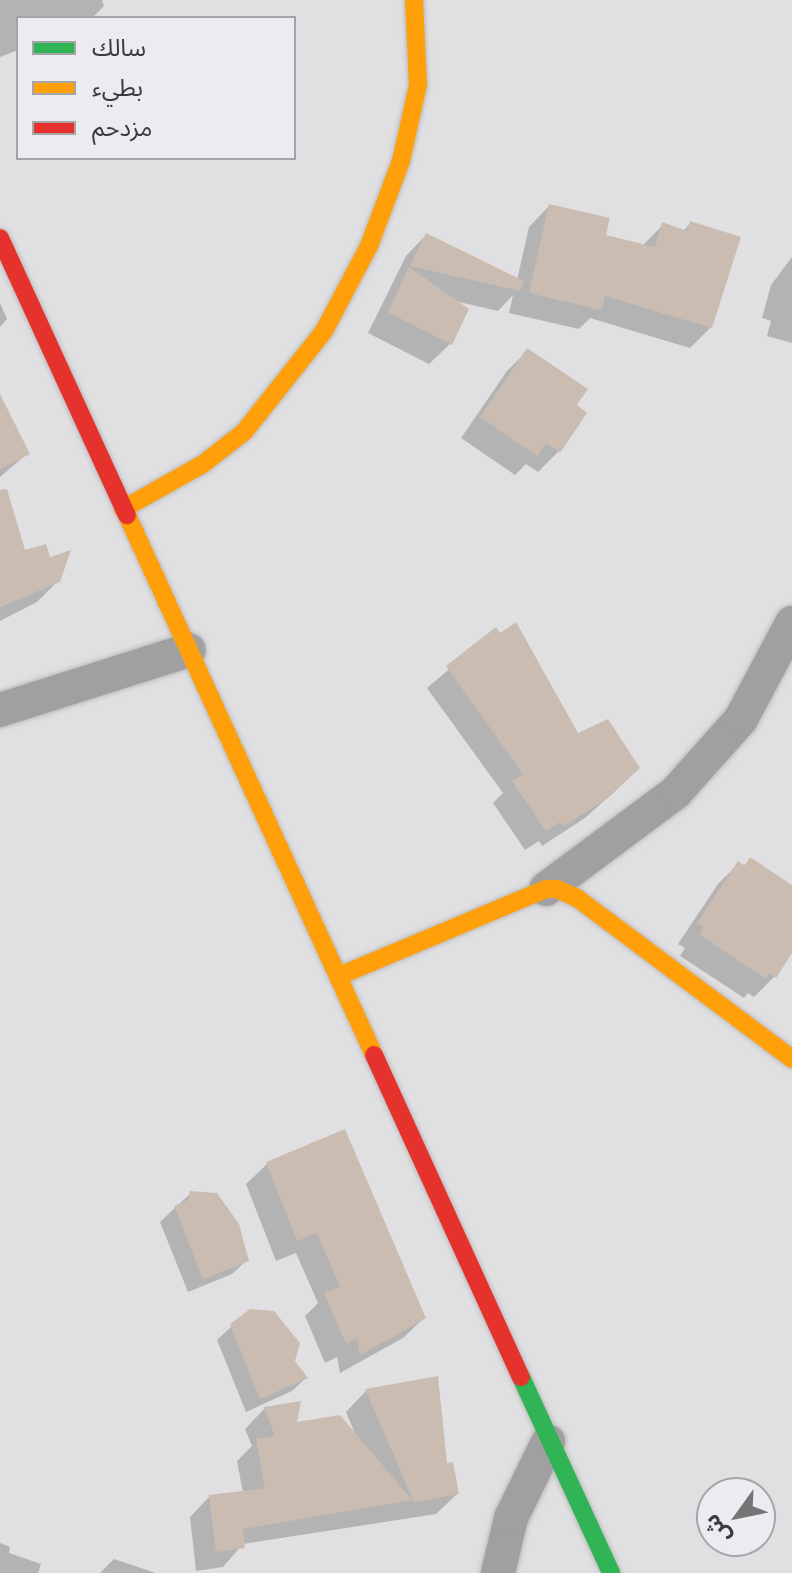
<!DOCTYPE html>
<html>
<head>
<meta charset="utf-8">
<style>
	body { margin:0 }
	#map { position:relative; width:792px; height:1573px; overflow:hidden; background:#e0e0e2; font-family:Helvetica,"Noto Sans Arabic",sans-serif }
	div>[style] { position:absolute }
	.shadow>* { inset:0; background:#0003 }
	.building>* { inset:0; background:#cbbcb2 }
	.roads { filter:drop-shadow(0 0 2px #bcbcbe) drop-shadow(0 0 2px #bcbcbe) }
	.street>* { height:34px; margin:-17px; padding:0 17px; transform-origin:17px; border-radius:17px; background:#a0a0a1 }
	.fast>* { height:18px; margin:-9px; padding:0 9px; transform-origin:9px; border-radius:9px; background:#30b455 }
	.slow>* { height:18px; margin:-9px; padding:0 9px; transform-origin:9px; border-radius:9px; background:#ff9f0a }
	.jam>* { height:18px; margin:-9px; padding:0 9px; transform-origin:9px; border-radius:9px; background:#e5322d }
	span { translate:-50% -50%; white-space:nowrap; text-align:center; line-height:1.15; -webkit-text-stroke:6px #ececf0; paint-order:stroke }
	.legend { position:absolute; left:16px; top:16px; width:280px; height:144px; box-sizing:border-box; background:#ececf0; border:2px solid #a5a5a8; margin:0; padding:10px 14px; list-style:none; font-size:24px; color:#3b3b3d }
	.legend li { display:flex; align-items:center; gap:16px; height:40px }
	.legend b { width:40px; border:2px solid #a5a5a8 }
	.north { position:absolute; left:696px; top:1477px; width:80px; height:80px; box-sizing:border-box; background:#ececf0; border:2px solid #a5a5a8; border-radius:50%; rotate:237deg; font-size:22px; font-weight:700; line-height:32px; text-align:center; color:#3b3b3d }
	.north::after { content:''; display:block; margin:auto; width:28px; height:36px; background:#757577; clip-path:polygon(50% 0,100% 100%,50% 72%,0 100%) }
</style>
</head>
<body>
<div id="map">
	<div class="shadow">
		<div style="clip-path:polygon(0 0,102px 0,104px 6px,92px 18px,18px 18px,18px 50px,0 57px)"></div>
		<div style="clip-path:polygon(549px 206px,604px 236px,642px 246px,663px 225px,683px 231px,691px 223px,711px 327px,690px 348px,590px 318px,579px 329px,509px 313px,513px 295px,498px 311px,455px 301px,450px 344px,429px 364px,368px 333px,406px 256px,426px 235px,517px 280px,529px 227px)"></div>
		<div style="clip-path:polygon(792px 257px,792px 343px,767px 336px,771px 321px,762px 318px,771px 285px)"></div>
		<div style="clip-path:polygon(0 303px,7px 319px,0 327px)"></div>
		<div style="clip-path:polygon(527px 351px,574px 406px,558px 452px,538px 472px,526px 464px,515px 475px,461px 438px,507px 371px)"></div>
		<div style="clip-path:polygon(0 398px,28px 453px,0 477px)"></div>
		<div style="clip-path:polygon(0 526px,58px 581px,37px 602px,0 621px)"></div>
		<div style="clip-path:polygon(495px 630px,617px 789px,585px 818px,542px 846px,539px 841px,525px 850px,493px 803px,503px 793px,427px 688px)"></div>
		<div style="clip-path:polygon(750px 859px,792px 887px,792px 950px,774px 977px,754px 997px,748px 993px,744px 998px,680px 956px,685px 948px,678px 944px,718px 884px,738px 864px,743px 867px)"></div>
		<div style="clip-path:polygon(344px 1131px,424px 1318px,403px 1338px,340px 1373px,337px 1357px,325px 1363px,305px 1316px,318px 1303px,296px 1253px,276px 1261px,246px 1184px,267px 1164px)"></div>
		<div style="clip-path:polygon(191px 1193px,247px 1260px,232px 1274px,188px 1292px,160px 1222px)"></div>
		<div style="clip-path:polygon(232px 1326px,292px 1362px,306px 1378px,292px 1391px,246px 1412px,217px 1340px)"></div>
		<div style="clip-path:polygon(366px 1391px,445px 1465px,457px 1494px,436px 1514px,243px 1544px,223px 1567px,196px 1571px,190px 1517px,209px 1497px,243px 1493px,237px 1461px,252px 1446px,245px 1429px,264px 1409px,298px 1403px,295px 1424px,356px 1436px,346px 1412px)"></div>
		<div style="clip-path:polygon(0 1543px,10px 1547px,9px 1553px,41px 1564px,38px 1573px,0 1573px)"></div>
		<div style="clip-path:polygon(114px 1559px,156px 1573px,100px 1573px)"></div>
	</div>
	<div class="building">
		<div style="clip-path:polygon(549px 204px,610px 218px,606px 235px,655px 247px,662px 222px,687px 231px,690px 221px,741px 237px,712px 328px,605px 296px,601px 310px,529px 293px)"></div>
		<div style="clip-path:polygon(426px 233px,524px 281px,520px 291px,410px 266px)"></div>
		<div style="clip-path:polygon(409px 267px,469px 309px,452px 345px,388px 312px)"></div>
		<div style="clip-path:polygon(527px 348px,588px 389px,577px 405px,587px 413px,560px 453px,546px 443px,537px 456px,480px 417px)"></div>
		<div style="clip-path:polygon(0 394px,30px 454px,0 469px)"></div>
		<div style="clip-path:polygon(7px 489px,25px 550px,46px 544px,50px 557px,71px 550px,60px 582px,0 607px,0 490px)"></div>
		<div style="clip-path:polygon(516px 622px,578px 733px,608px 719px,640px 768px,608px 798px,564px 826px,560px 822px,546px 831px,512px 781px,523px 774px,446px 666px,496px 627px,500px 633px)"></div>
		<div style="clip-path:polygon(750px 857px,792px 885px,792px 953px,776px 978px,769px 973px,766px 979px,699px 934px,704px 927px,697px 923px,738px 861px,745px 866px)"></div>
		<div style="clip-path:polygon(345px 1129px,426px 1318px,360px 1355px,357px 1338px,346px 1344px,324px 1293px,340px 1287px,317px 1233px,297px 1241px,266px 1162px)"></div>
		<div style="clip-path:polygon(190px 1191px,217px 1193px,239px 1224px,249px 1261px,203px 1279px,174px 1206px,188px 1200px)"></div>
		<div style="clip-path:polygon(250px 1309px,274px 1311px,300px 1343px,295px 1361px,308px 1378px,260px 1399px,230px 1324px)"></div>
		<div style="clip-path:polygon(438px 1376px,447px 1463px,453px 1462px,459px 1494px,414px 1502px,365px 1389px)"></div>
		<div style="clip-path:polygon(301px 1401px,297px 1422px,340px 1415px,412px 1500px,243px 1529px,245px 1548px,216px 1552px,209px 1495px,265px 1488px,256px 1439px,275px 1436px,264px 1407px)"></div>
	</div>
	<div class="roads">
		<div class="street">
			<div style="left:0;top:710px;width:198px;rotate:-17.6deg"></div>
			<div style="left:546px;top:889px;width:162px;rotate:-36.7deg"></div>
			<div style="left:676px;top:792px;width:98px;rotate:-48.3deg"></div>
			<div style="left:741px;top:719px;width:109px;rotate:-62deg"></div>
			<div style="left:498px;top:1573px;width:57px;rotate:-76.7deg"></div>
			<div style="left:511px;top:1518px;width:85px;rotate:-64deg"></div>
		</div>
		<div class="fast">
			<div style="left:521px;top:1377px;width:216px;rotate:65.3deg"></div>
		</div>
		<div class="slow">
			<div style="left:123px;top:509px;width:92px;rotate:-29.4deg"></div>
			<div style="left:203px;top:464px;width:52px;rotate:-38deg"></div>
			<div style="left:244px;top:432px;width:129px;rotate:-51.6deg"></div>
			<div style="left:324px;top:331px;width:96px;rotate:-62.1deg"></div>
			<div style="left:369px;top:246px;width:91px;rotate:-69.4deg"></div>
			<div style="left:401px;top:161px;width:78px;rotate:-77.4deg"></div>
			<div style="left:418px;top:85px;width:85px;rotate:-92.7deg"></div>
			<div style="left:127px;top:515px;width:594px;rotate:65.42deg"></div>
			<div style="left:339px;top:976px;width:225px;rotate:-22.8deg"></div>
			<div style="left:546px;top:889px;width:11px"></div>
			<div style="left:557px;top:889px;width:22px;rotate:24deg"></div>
			<div style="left:577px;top:898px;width:269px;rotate:36.8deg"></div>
		</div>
		<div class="jam">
			<div style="left:0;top:238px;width:305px;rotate:65.4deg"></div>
			<div style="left:374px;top:1055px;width:354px;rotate:65.5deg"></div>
		</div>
	</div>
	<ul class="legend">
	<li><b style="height:10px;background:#30b455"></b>سالك</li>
	<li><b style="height:10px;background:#ff9f0a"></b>بطيء</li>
	<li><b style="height:10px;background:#e5322d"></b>مزدحم</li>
	</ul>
	<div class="north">ش</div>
</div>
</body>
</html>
